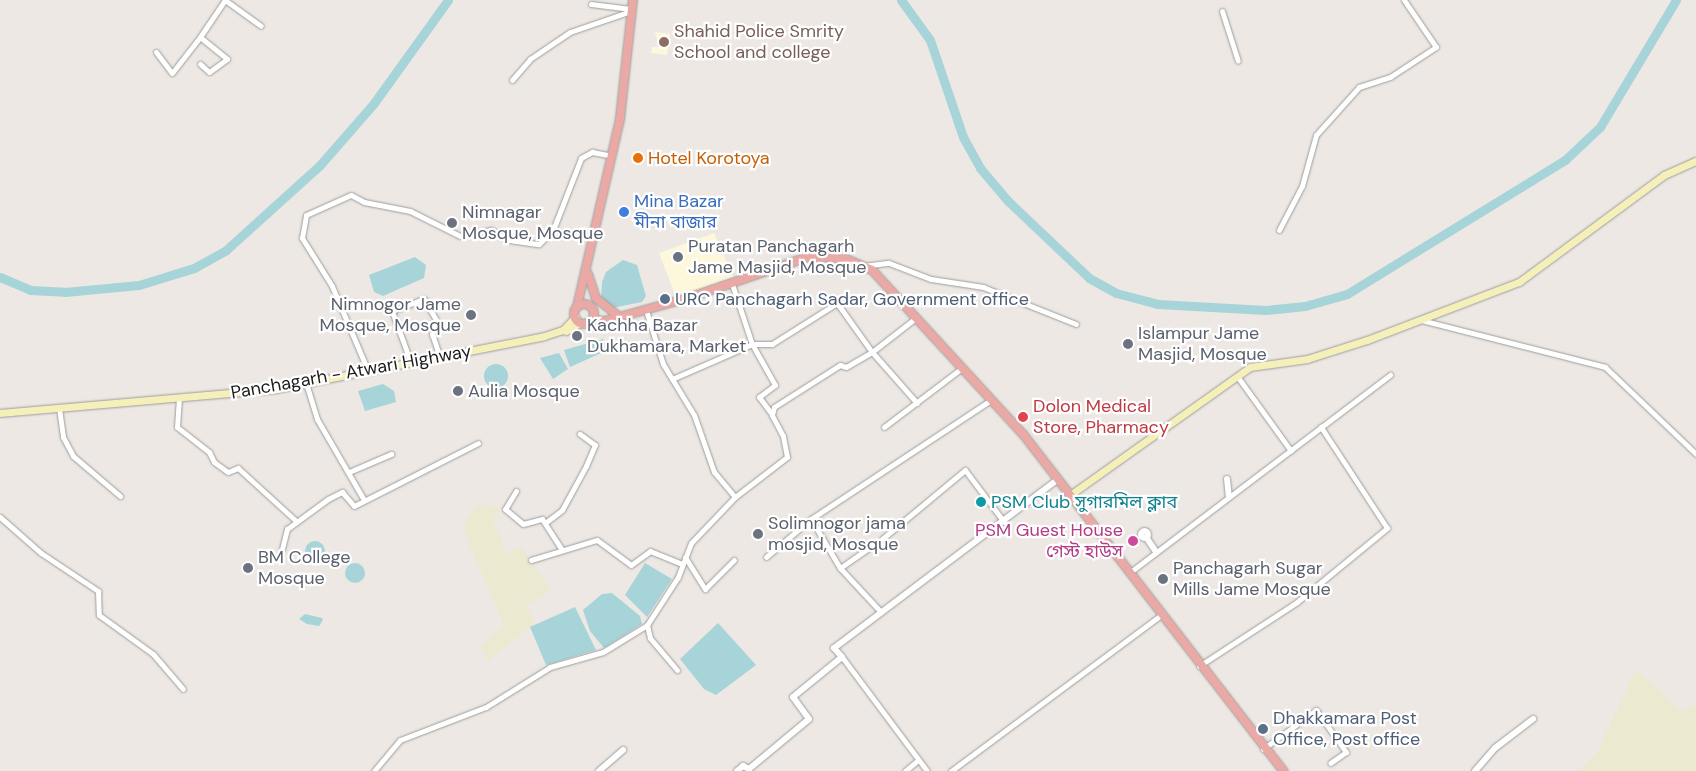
<!DOCTYPE html>
<html>
<head>
<meta charset="utf-8">
<style>
	body { margin:0 }
	#map { position:relative; width:1696px; height:771px; overflow:hidden; background:#ede8e3; font-family:"DM Sans","Noto Sans Bengali",sans-serif }
	div>[style] { position:absolute }
	.education>* { inset:0; background:#fdf8dc }
	.farmland>* { inset:0; background:#ebe9cf }
	.water>* { inset:0; background:#a6d4d8 }
	.round { border-radius:50% }
	.river>* { height:9px; margin:-4.5px; padding:0 4.5px; transform-origin:4.5px; border-radius:4.5px; background:#a6d4d8 }
	.roads { filter:drop-shadow(0 0 1px #9d9d9d) drop-shadow(0 0 1px #9d9d9d) }
	.minor>* { height:5px; margin:-2.5px; padding:0 2.5px; transform-origin:2.5px; border-radius:2.5px; background:#fff }
	.tertiary>* { height:6px; margin:-3px; padding:0 3px; transform-origin:3px; border-radius:3px; background:#fff }
	.tertiary>.ring { margin:-3px; padding:0; box-sizing:content-box; background:none; border:6px solid #fff; border-radius:50% }
	.secondary>* { height:7px; margin:-3.5px; padding:0 3.5px; transform-origin:3.5px; border-radius:3.5px; background:#f5efb9 }
	.trunk>* { height:8px; margin:-4px; padding:0 4px; transform-origin:4px; border-radius:4px; background:#eaa9a4 }
	.trunk>.ring { margin:-4px; padding:0; box-sizing:content-box; background:none; border:8px solid #eaa9a4; border-radius:50% }
	.dots>* { width:14px; height:14px; translate:-50% -50%; box-sizing:border-box; border:2px solid #fff; border-radius:50% }
	span { translate:-50% -50%; white-space:nowrap; text-align:center; line-height:1.15; -webkit-text-stroke:4.5px #fff; paint-order:stroke }
	.education-label { font-size:18px; color:#785e54 }
	.left { translate:0 -50%; text-align:left }
	.food-label { font-size:18px; color:#c56008 }
	.shop-label { font-size:18px; color:#366cbe }
	.worship-label { font-size:18px; color:#5b616d }
	.right { translate:-100% -50%; text-align:right }
	.service-label { font-size:18px; color:#4e5e75 }
	.street-label { font-size:18px; color:#1c1c1c }
	.health-label { font-size:18px; color:#be3a42 }
	.culture-label { font-size:18px; color:#0d838f }
	.hotel-label { font-size:18px; color:#b23c85 }
</style>
</head>
<body>
<div id="map">
	<div class="education">
		<div style="clip-path:polygon(655px 32px,670px 34px,667px 55px,651px 53px,652px 47px,659px 47px)"></div>
		<div style="clip-path:polygon(714px 233px,733px 277px,676px 297px,659px 253px)"></div>
	</div>
	<div class="farmland">
		<div style="clip-path:polygon(478px 504px,501px 508px,492px 522px,502px 538px,504px 553px,521px 547px,551px 590px,526px 605px,535px 624px,488px 661px,481px 647px,504px 625px,465px 534px,465px 521px)"></div>
		<div style="clip-path:polygon(1636px 669px,1681px 711px,1696px 705px,1696px 771px,1579px 771px,1598px 751px)"></div>
	</div>
	<div class="water">
		<div style="clip-path:polygon(415px 257px,426px 265px,424px 278px,383px 296px,374px 292px,369px 275px)"></div>
		<div style="clip-path:polygon(623px 260px,637px 265px,646px 296px,642px 302px,612px 308px,601px 301px,602px 282px,606px 272px)"></div>
		<div style="clip-path:polygon(603px 339px,608px 350px,570px 367px,564px 350px)"></div>
		<div style="clip-path:polygon(559px 353px,568px 369px,553px 379px,540px 358px)"></div>
		<div class="round" style="left:484px;top:364px;width:24px;height:24px"></div>
		<div style="clip-path:polygon(383px 384px,394px 391px,396px 402px,365px 411px,358px 391px)"></div>
		<div class="round" style="left:305px;top:541px;width:20px;height:20px"></div>
		<div style="clip-path:polygon(645px 563px,672px 579px,647px 617px,625px 595px)"></div>
		<div class="round" style="left:345px;top:563px;width:20px;height:20px"></div>
		<div style="clip-path:polygon(612px 593px,640px 616px,642px 624px,604px 648px,590px 631px,583px 610px,602px 594px)"></div>
		<div style="clip-path:polygon(575px 607px,596px 650px,546px 665px,530px 627px)"></div>
		<div style="clip-path:polygon(305px 614px,322px 618px,323px 620px,319px 626px,307px 624px,299px 619px)"></div>
		<div style="clip-path:polygon(718px 623px,756px 665px,716px 695px,704px 689px,680px 659px)"></div>
	</div>
	<div class="river">
		<div style="left:901px;top:0;width:49px;rotate:54.1deg"></div>
		<div style="left:930px;top:40px;width:102px;rotate:71.2deg"></div>
		<div style="left:963px;top:137px;width:35px;rotate:61deg"></div>
		<div style="left:980px;top:168px;width:43px;rotate:49.7deg"></div>
		<div style="left:1008px;top:201px;width:112px;rotate:43.5deg"></div>
		<div style="left:1089px;top:278px;width:31px;rotate:29deg"></div>
		<div style="left:1116px;top:293px;width:43px;rotate:14.7deg"></div>
		<div style="left:1158px;top:304px;width:108px;rotate:3.2deg"></div>
		<div style="left:1266px;top:310px;width:39px;rotate:-6deg"></div>
		<div style="left:1305px;top:306px;width:44px;rotate:-15.9deg"></div>
		<div style="left:1347px;top:294px;width:256px;rotate:-31.6deg"></div>
		<div style="left:1565px;top:160px;width:48px;rotate:-43.3deg"></div>
		<div style="left:1600px;top:127px;width:148px;rotate:-59.1deg"></div>
		<div style="left:0;top:277px;width:33px;rotate:23deg"></div>
		<div style="left:30px;top:290px;width:35px;rotate:3deg"></div>
		<div style="left:65px;top:292px;width:74px;rotate:-5.4deg"></div>
		<div style="left:139px;top:285px;width:58px;rotate:-17.2deg"></div>
		<div style="left:194px;top:268px;width:37px;rotate:-29deg"></div>
		<div style="left:226px;top:250px;width:127px;rotate:-42.1deg"></div>
		<div style="left:320px;top:165px;width:82px;rotate:-48.9deg"></div>
		<div style="left:374px;top:103px;width:127px;rotate:-54.3deg"></div>
	</div>
	<div class="roads">
		<div class="minor">
			<div style="left:225px;top:0;width:44px;rotate:35.8deg"></div>
			<div style="left:591px;top:4px;width:40px;rotate:7.1deg"></div>
			<div style="left:1222px;top:11px;width:52px;rotate:72.3deg"></div>
			<div style="left:200px;top:37px;width:45px;rotate:-56deg"></div>
			<div style="left:156px;top:52px;width:26px;rotate:53deg"></div>
			<div style="left:172px;top:73px;width:46px;rotate:-52.1deg"></div>
			<div style="left:200px;top:37px;width:35px;rotate:39deg"></div>
			<div style="left:227px;top:59px;width:22px;rotate:144deg"></div>
			<div style="left:209px;top:72px;width:12px;rotate:-138deg"></div>
			<div style="left:512px;top:80px;width:28px;rotate:-49deg"></div>
			<div style="left:530px;top:59px;width:48px;rotate:-34deg"></div>
			<div style="left:570px;top:32px;width:65px;rotate:-19deg"></div>
			<div style="left:1279px;top:230px;width:50px;rotate:-62.4deg"></div>
			<div style="left:1302px;top:186px;width:53px;rotate:-74.6deg"></div>
			<div style="left:1316px;top:135px;width:64px;rotate:-48.1deg"></div>
			<div style="left:1359px;top:87px;width:33px;rotate:-18deg"></div>
			<div style="left:1390px;top:77px;width:55px;rotate:-33.1deg"></div>
			<div style="left:1436px;top:47px;width:57px;rotate:-124.2deg"></div>
			<div style="left:863px;top:266px;width:26px;rotate:-7deg"></div>
			<div style="left:889px;top:263px;width:45px;rotate:20.9deg"></div>
			<div style="left:931px;top:279px;width:53px;rotate:8.7deg"></div>
			<div style="left:983px;top:287px;width:100px;rotate:21.7deg"></div>
			<div style="left:732px;top:284px;width:63px;rotate:71.6deg"></div>
			<div style="left:752px;top:344px;width:20px"></div>
			<div style="left:772px;top:344px;width:77px;rotate:-32.2deg"></div>
			<div style="left:837px;top:303px;width:60px;rotate:54.5deg"></div>
			<div style="left:872px;top:352px;width:57px;rotate:-37.9deg"></div>
			<div style="left:1421px;top:320px;width:190px;rotate:14.3deg"></div>
			<div style="left:1605px;top:367px;width:126px;rotate:43.7deg"></div>
			<div style="left:411px;top:363px;width:55px;rotate:-110.1deg"></div>
			<div style="left:392px;top:311px;width:34px;rotate:-21deg"></div>
			<div style="left:424px;top:299px;width:24px;rotate:60deg"></div>
			<div style="left:436px;top:320px;width:15px;rotate:106deg"></div>
			<div style="left:432px;top:334px;width:24px;rotate:71deg"></div>
			<div style="left:368px;top:371px;width:92px;rotate:-113deg"></div>
			<div style="left:332px;top:286px;width:57px;rotate:-122deg"></div>
			<div style="left:302px;top:238px;width:23px;rotate:-80deg"></div>
			<div style="left:306px;top:215px;width:49px;rotate:-24deg"></div>
			<div style="left:351px;top:195px;width:15px;rotate:28deg"></div>
			<div style="left:364px;top:202px;width:47px;rotate:11.1deg"></div>
			<div style="left:410px;top:211px;width:56px;rotate:26.6deg"></div>
			<div style="left:460px;top:236px;width:32px;rotate:-11deg"></div>
			<div style="left:491px;top:230px;width:21px;rotate:29deg"></div>
			<div style="left:509px;top:240px;width:30px;rotate:8deg"></div>
			<div style="left:539px;top:244px;width:20px;rotate:-45deg"></div>
			<div style="left:553px;top:230px;width:77px;rotate:-68.7deg"></div>
			<div style="left:581px;top:158px;width:13px;rotate:-29deg"></div>
			<div style="left:592px;top:152px;width:20px;rotate:11deg"></div>
			<div style="left:1237px;top:376px;width:92px;rotate:54.2deg"></div>
			<div style="left:672px;top:379px;width:87px;rotate:-23.6deg"></div>
			<div style="left:752px;top:344px;width:47px;rotate:60.7deg"></div>
			<div style="left:775px;top:385px;width:20px;rotate:143deg"></div>
			<div style="left:759px;top:397px;width:20px;rotate:53deg"></div>
			<div style="left:306px;top:383px;width:38px;rotate:73deg"></div>
			<div style="left:317px;top:419px;width:94px;rotate:59.9deg"></div>
			<div style="left:179px;top:398px;width:29px;rotate:94deg"></div>
			<div style="left:177px;top:427px;width:41px;rotate:38deg"></div>
			<div style="left:209px;top:452px;width:11px;rotate:63deg"></div>
			<div style="left:214px;top:462px;width:17px;rotate:36deg"></div>
			<div style="left:228px;top:472px;width:11px;rotate:-22deg"></div>
			<div style="left:238px;top:468px;width:79px;rotate:42.4deg"></div>
			<div style="left:59px;top:408px;width:29px;rotate:82deg"></div>
			<div style="left:63px;top:437px;width:21px;rotate:62deg"></div>
			<div style="left:73px;top:456px;width:62px;rotate:40.4deg"></div>
			<div style="left:884px;top:427px;width:99px;rotate:-37.2deg"></div>
			<div style="left:349px;top:472px;width:46px;rotate:-23.2deg"></div>
			<div style="left:516px;top:491px;width:21px;rotate:121deg"></div>
			<div style="left:505px;top:509px;width:23px;rotate:40deg"></div>
			<div style="left:523px;top:524px;width:20px;rotate:-15deg"></div>
			<div style="left:542px;top:519px;width:37px;rotate:57deg"></div>
			<div style="left:735px;top:497px;width:66px;rotate:-37.6deg"></div>
			<div style="left:787px;top:457px;width:21px;rotate:-101deg"></div>
			<div style="left:783px;top:436px;width:24px;rotate:-118deg"></div>
			<div style="left:772px;top:415px;width:8px;rotate:-76deg"></div>
			<div style="left:774px;top:407px;width:78px;rotate:-32.5deg"></div>
			<div style="left:840px;top:365px;width:6px;rotate:18deg"></div>
			<div style="left:846px;top:367px;width:30px;rotate:-30deg"></div>
			<div style="left:872px;top:352px;width:68px;rotate:48.6deg"></div>
			<div style="left:0;top:517px;width:55px;rotate:41.3deg"></div>
			<div style="left:41px;top:553px;width:69px;rotate:33.7deg"></div>
			<div style="left:98px;top:591px;width:24px;rotate:88deg"></div>
			<div style="left:99px;top:615px;width:67px;rotate:35.8deg"></div>
			<div style="left:153px;top:654px;width:46px;rotate:49.4deg"></div>
			<div style="left:545px;top:523px;width:21px;rotate:-37deg"></div>
			<div style="left:562px;top:510px;width:50px;rotate:-61.4deg"></div>
			<div style="left:586px;top:466px;width:23px;rotate:-67deg"></div>
			<div style="left:595px;top:445px;width:19px;rotate:-144deg"></div>
			<div style="left:882px;top:539px;width:108px;rotate:-39.7deg"></div>
			<div style="left:965px;top:470px;width:65px;rotate:53.1deg"></div>
			<div style="left:282px;top:549px;width:21px;rotate:-76deg"></div>
			<div style="left:287px;top:529px;width:51px;rotate:-36.2deg"></div>
			<div style="left:328px;top:499px;width:16px;rotate:-27deg"></div>
			<div style="left:342px;top:492px;width:18px;rotate:49deg"></div>
			<div style="left:354px;top:506px;width:139px;rotate:-26.9deg"></div>
			<div style="left:685px;top:557px;width:38px;rotate:58deg"></div>
			<div style="left:705px;top:589px;width:41px;rotate:-45deg"></div>
			<div style="left:766px;top:557px;width:59px;rotate:-40.2deg"></div>
			<div style="left:531px;top:560px;width:69px;rotate:-16.9deg"></div>
			<div style="left:597px;top:540px;width:42px;rotate:36.3deg"></div>
			<div style="left:631px;top:565px;width:24px;rotate:-36deg"></div>
			<div style="left:650px;top:551px;width:35px;rotate:22deg"></div>
			<div style="left:840px;top:568px;width:40px;rotate:-34.9deg"></div>
			<div style="left:1129px;top:573px;width:328px;rotate:-37.2deg"></div>
			<div style="left:880px;top:611px;width:59px;rotate:-132.9deg"></div>
			<div style="left:840px;top:568px;width:57px;rotate:-120.6deg"></div>
			<div style="left:811px;top:519px;width:217px;rotate:-33.5deg"></div>
			<div style="left:647px;top:625px;width:13px;rotate:77deg"></div>
			<div style="left:650px;top:638px;width:42px;rotate:49.8deg"></div>
			<div style="left:842px;top:657px;width:142px;rotate:53.3deg"></div>
			<div style="left:1199px;top:666px;width:117px;rotate:-33.1deg"></div>
			<div style="left:1297px;top:602px;width:117px;rotate:-39.4deg"></div>
			<div style="left:1387px;top:528px;width:121px;rotate:-123.2deg"></div>
			<div style="left:1263px;top:749px;width:66px;rotate:-36.3deg"></div>
			<div style="left:1316px;top:710px;width:52px;rotate:54.5deg"></div>
			<div style="left:1346px;top:752px;width:19px;rotate:145deg"></div>
			<div style="left:374px;top:771px;width:40px;rotate:-50deg"></div>
			<div style="left:400px;top:740px;width:92px;rotate:-21deg"></div>
			<div style="left:486px;top:707px;width:75px;rotate:-32deg"></div>
			<div style="left:550px;top:667px;width:55px;rotate:-15.8deg"></div>
			<div style="left:603px;top:652px;width:52px;rotate:-31.5deg"></div>
			<div style="left:647px;top:625px;width:57px;rotate:-57.1deg"></div>
			<div style="left:678px;top:577px;width:36px;rotate:-69deg"></div>
			<div style="left:691px;top:543px;width:64px;rotate:-46.3deg"></div>
			<div style="left:735px;top:497px;width:33px;rotate:-130deg"></div>
			<div style="left:714px;top:472px;width:60px;rotate:-109.3deg"></div>
			<div style="left:694px;top:415px;width:60px;rotate:-121.3deg"></div>
			<div style="left:663px;top:364px;width:57px;rotate:-107.5deg"></div>
			<div style="left:905px;top:771px;width:17px;rotate:-40deg"></div>
			<div style="left:951px;top:771px;width:262px;rotate:-36.6deg"></div>
		</div>
		<div class="tertiary">
			<div style="left:1227px;top:479px;width:18px;rotate:84deg"></div>
			<div class="ring" style="left:1140.5px;top:530.5px;width:1px;height:1px"></div>
			<div style="left:1146px;top:537px;width:18px;rotate:56deg"></div>
			<div style="left:599px;top:771px;width:32px;rotate:-41deg"></div>
			<div style="left:737px;top:771px;width:8px;rotate:-40deg"></div>
			<div style="left:743px;top:766px;width:7px;rotate:27deg"></div>
			<div style="left:749px;top:769px;width:78px;rotate:-39.8deg"></div>
			<div style="left:809px;top:719px;width:27px;rotate:-126deg"></div>
			<div style="left:793px;top:697px;width:63px;rotate:-39.2deg"></div>
			<div style="left:842px;top:657px;width:12px;rotate:-132deg"></div>
			<div style="left:834px;top:648px;width:281px;rotate:-37deg"></div>
			<div style="left:1475px;top:771px;width:30px;rotate:-49deg"></div>
			<div style="left:1495px;top:748px;width:48px;rotate:-37.3deg"></div>
		</div>
		<div class="secondary">
			<div style="left:566px;top:331px;width:16px;rotate:-30deg"></div>
			<div style="left:0;top:413px;width:276px;rotate:-5deg"></div>
			<div style="left:275px;top:389px;width:274px;rotate:-11.1deg"></div>
			<div style="left:544px;top:336px;width:20px;rotate:-18deg"></div>
			<div style="left:563px;top:330px;width:18px;rotate:-47deg"></div>
			<div style="left:1070px;top:495px;width:221px;rotate:-35.4deg"></div>
			<div style="left:1250px;top:367px;width:58px;rotate:-8deg"></div>
			<div style="left:1307px;top:359px;width:63px;rotate:-17.6deg"></div>
			<div style="left:1367px;top:340px;width:163px;rotate:-20.9deg"></div>
			<div style="left:1519px;top:282px;width:180px;rotate:-36.4deg"></div>
			<div style="left:1664px;top:175px;width:35px;rotate:-24deg"></div>
		</div>
		<div class="trunk">
			<div style="left:588px;top:274px;width:25px;rotate:72deg"></div>
			<div style="left:596px;top:298px;width:27px;rotate:39deg"></div>
			<div class="ring" style="left:574px;top:304px;width:12px;height:12px"></div>
			<div style="left:577px;top:307px;width:193px;rotate:-77.1deg"></div>
			<div style="left:620px;top:119px;width:120px;rotate:-83.8deg"></div>
			<div style="left:592px;top:320px;width:13px;rotate:4deg"></div>
			<div style="left:605px;top:321px;width:86px;rotate:-15.5deg"></div>
			<div style="left:688px;top:298px;width:130px;rotate:-18.9deg"></div>
			<div style="left:811px;top:256px;width:35px;rotate:5deg"></div>
			<div style="left:846px;top:259px;width:28px;rotate:23deg"></div>
			<div style="left:872px;top:270px;width:223px;rotate:47.4deg"></div>
			<div style="left:1023px;top:434px;width:426px;rotate:52.3deg"></div>
		</div>
	</div>
	<div class="dots">
		<div style="left:664px;top:42px;background:#8d6e63"></div>
		<div style="left:638px;top:158px;background:#e8710a"></div>
		<div style="left:624px;top:212px;background:#3f7fe0"></div>
		<div style="left:452px;top:223px;background:#6b7280"></div>
		<div style="left:678px;top:257px;background:#6b7280"></div>
		<div style="left:665px;top:299px;background:#5c6f8a"></div>
		<div style="left:471px;top:315px;background:#6b7280"></div>
		<div style="left:577px;top:336px;background:#6b7280"></div>
		<div style="left:1128px;top:344px;background:#6b7280"></div>
		<div style="left:458px;top:391px;background:#6b7280"></div>
		<div style="left:1023px;top:417px;background:#e0444e"></div>
		<div style="left:981px;top:502px;background:#0f9aa8"></div>
		<div style="left:758px;top:534px;background:#6b7280"></div>
		<div style="left:1133px;top:541px;background:#d1479c"></div>
		<div style="left:248px;top:568px;background:#6b7280"></div>
		<div style="left:1163px;top:579px;background:#6b7280"></div>
		<div style="left:1263px;top:729px;background:#5c6f8a"></div>
	</div>
	<div class="education-label">
		<span class="left" style="left:674px;top:42px">Shahid Police Smrity<br>School and college</span>
	</div>
	<div class="food-label">
		<span class="left" style="left:648px;top:158px">Hotel Korotoya</span>
	</div>
	<div class="shop-label">
		<span class="left" style="left:634px;top:212px">Mina Bazar<br>মীনা বাজার</span>
	</div>
	<div class="worship-label">
		<span class="left" style="left:462px;top:223px">Nimnagar<br>Mosque, Mosque</span>
		<span class="left" style="left:688px;top:257px">Puratan Panchagarh<br>Jame Masjid, Mosque</span>
		<span class="right" style="left:461px;top:315px">Nimnogor Jame<br>Mosque, Mosque</span>
		<span class="left" style="left:587px;top:336px">Kachha Bazar<br>Dukhamara, Market</span>
		<span class="left" style="left:1138px;top:344px">Islampur Jame<br>Masjid, Mosque</span>
		<span class="left" style="left:468px;top:391px">Aulia Mosque</span>
		<span class="left" style="left:768px;top:534px">Solimnogor jama<br>mosjid, Mosque</span>
		<span class="left" style="left:258px;top:568px">BM College<br>Mosque</span>
		<span class="left" style="left:1173px;top:579px">Panchagarh Sugar<br>Mills Jame Mosque</span>
	</div>
	<div class="service-label">
		<span class="left" style="left:675px;top:299px">URC Panchagarh Sadar, Government office</span>
		<span class="left" style="left:1273px;top:729px">Dhakkamara Post<br>Office, Post office</span>
	</div>
	<div class="street-label">
		<span style="left:351px;top:372px;rotate:-10deg">Panchagarh - Atwari Highway</span>
	</div>
	<div class="health-label">
		<span class="left" style="left:1033px;top:417px">Dolon Medical<br>Store, Pharmacy</span>
	</div>
	<div class="culture-label">
		<span class="left" style="left:991px;top:502px">PSM Club সুগারমিল ক্লাব</span>
	</div>
	<div class="hotel-label">
		<span class="right" style="left:1123px;top:541px">PSM Guest House<br>গেস্ট হাউস</span>
	</div>
</div>
</body>
</html>
